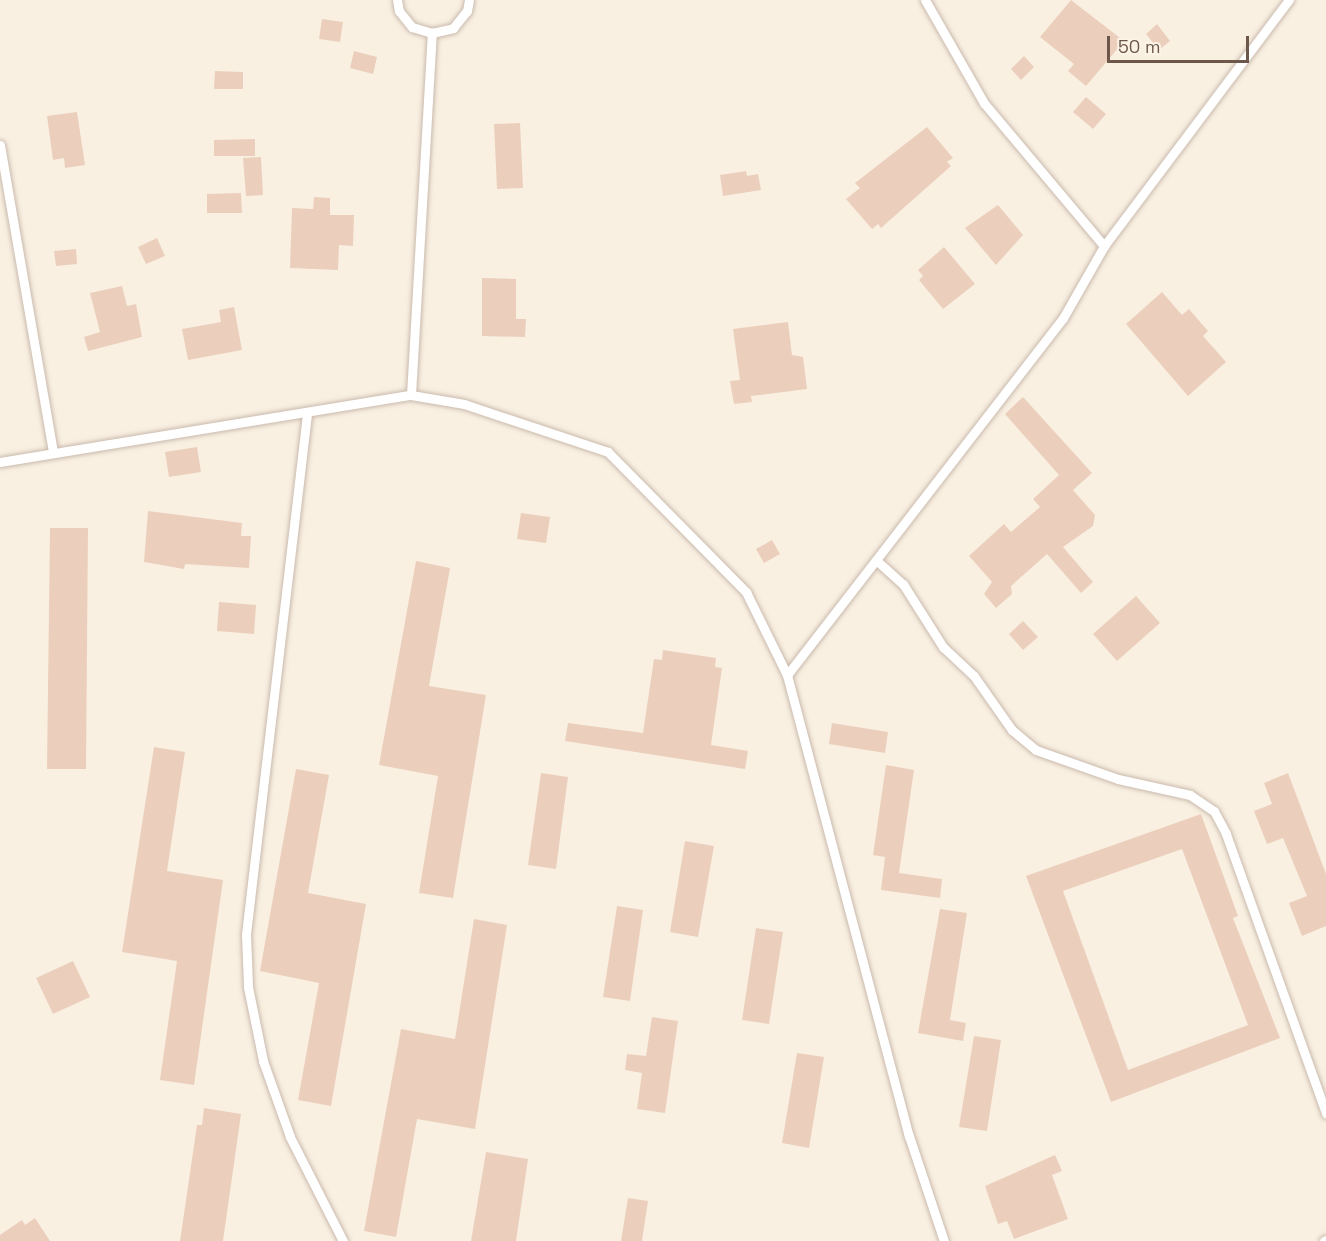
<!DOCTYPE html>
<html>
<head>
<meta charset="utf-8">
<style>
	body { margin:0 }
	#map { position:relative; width:1326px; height:1241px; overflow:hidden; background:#f9f0e2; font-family:"Space Grotesk",sans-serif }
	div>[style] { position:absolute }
	.building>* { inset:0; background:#ebcfbc }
	.roads { filter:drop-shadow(0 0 2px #cabaad) drop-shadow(0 0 2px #cabaad) }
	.lane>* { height:9px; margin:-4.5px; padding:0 4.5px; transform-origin:4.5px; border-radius:4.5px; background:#fff }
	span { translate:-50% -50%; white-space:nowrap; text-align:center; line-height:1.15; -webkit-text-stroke:5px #fcf4e7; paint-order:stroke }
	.scale { position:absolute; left:1107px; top:36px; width:142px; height:27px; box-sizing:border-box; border:3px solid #6d574b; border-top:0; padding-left:8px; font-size:18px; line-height:21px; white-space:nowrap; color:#6d574b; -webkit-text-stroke:4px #fcf4e7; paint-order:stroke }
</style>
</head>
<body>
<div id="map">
	<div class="building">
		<div style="clip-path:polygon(1071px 0,1124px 41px,1086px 86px,1068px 71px,1074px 64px,1040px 37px)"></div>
		<div style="clip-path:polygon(322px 19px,343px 22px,340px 42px,319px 39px)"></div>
		<div style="clip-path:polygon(1157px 24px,1170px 41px,1159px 50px,1146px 34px)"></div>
		<div style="clip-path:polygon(354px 51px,377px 57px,373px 74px,350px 68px)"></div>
		<div style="clip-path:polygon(1024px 56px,1034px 67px,1021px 80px,1011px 69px)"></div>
		<div style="clip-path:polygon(215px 71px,243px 72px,243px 89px,214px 89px)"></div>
		<div style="clip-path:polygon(1086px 97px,1106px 114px,1093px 129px,1073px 112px)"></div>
		<div style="clip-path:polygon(77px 112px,85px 165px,65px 168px,64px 158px,53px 160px,47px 116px)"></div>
		<div style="clip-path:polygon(520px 123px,523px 188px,497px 189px,494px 124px)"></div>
		<div style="clip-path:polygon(927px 127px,953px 158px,947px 162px,951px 166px,881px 228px,878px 224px,872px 229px,846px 199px,860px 188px,855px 183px)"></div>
		<div style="clip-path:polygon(255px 139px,255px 156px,214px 156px,214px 140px)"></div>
		<div style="clip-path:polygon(261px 157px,263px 195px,246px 196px,243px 158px)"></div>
		<div style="clip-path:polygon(746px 171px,747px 176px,758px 174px,761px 190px,723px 196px,720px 175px)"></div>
		<div style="clip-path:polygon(241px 193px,242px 213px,207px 213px,207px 194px)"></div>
		<div style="clip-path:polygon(314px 197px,330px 198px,330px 215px,354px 215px,353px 246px,339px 245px,338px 270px,290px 268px,292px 208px,313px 209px)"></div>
		<div style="clip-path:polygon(998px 205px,1023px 235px,996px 265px,965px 228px)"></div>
		<div style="clip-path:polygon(157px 238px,165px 256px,146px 264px,138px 247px)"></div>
		<div style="clip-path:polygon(944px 247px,975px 284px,943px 309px,919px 280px,923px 276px,918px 270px)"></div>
		<div style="clip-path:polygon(76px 249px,77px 264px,56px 266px,54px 251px)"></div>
		<div style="clip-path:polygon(482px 278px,516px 279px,516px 319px,526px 319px,525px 337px,482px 336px)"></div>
		<div style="clip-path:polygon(122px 286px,127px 306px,136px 304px,142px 337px,88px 351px,84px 337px,100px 332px,90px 293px)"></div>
		<div style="clip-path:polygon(1162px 292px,1182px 315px,1189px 309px,1208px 331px,1203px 336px,1226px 362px,1188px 396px,1126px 324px)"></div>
		<div style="clip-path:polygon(234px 307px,242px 350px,188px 360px,182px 329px,221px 322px,219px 310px)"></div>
		<div style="clip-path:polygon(788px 322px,792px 355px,803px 357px,807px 389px,751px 396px,752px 402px,734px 404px,730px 381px,740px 380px,733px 329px)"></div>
		<div style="clip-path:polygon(1023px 397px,1092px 473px,1073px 490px,1095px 515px,1093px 526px,1063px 547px,1093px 582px,1081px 593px,1047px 554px,1011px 586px,1012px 594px,996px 608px,984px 594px,992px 582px,969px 556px,1004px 524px,1011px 532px,1040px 507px,1033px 499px,1059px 475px,1005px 414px)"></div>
		<div style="clip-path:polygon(197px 447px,201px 472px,169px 477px,165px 452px)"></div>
		<div style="clip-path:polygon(148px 511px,242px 523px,241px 536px,251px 536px,249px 568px,185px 564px,184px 569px,144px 562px)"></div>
		<div style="clip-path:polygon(521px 513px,550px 517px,546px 543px,517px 539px)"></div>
		<div style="clip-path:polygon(50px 528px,88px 528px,86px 769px,47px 769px)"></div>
		<div style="clip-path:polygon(772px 540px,780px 554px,764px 563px,756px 549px)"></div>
		<div style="clip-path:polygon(416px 561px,450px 568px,429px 686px,486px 695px,453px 898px,419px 893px,438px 776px,379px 765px)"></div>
		<div style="clip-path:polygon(1136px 596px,1160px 623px,1117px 661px,1093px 634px)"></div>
		<div style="clip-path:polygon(219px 602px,256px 605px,254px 634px,217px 631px)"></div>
		<div style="clip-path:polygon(1023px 621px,1038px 637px,1023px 650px,1009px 634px)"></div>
		<div style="clip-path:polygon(663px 650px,716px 658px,715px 667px,722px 668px,711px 745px,748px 751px,745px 769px,565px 741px,568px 723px,643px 733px,654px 659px,662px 660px)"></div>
		<div style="clip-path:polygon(832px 723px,888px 732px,885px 753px,829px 744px)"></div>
		<div style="clip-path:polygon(154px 747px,185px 752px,167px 871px,223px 880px,194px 1085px,160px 1080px,177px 961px,122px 952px)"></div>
		<div style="clip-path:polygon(886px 765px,914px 770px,899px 873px,942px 879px,940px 898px,881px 890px,885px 857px,873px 855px)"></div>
		<div style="clip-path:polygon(296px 769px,329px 775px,308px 893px,366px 904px,331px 1106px,298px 1100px,319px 983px,260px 971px)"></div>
		<div style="clip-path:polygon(541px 773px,568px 777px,556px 869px,528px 865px)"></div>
		<div style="clip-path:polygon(1288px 773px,1326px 874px,1326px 926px,1302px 936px,1289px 903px,1307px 896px,1283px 838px,1267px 844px,1254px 811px,1272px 804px,1264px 783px)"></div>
		<div style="clip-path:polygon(evenodd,1201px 814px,1238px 916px,1233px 918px,1280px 1038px,1111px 1102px,1026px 876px,1201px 814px,1182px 849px,1248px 1025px,1128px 1070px,1063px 891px,1182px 849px)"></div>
		<div style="clip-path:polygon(685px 841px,714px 846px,698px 937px,670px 932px)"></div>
		<div style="clip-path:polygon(617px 906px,643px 910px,630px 1001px,603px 997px)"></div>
		<div style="clip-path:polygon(940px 909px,967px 913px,950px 1020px,966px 1023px,963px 1041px,918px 1033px)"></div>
		<div style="clip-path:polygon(474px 919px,507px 925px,475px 1129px,417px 1119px,396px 1237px,364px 1231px,401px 1029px,455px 1039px)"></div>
		<div style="clip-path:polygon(756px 928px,783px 932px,769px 1024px,742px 1020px)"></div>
		<div style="clip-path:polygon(73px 961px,90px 997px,53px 1014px,36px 978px)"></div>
		<div style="clip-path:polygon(652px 1017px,678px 1021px,665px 1113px,637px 1109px,642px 1073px,625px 1070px,627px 1054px,646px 1056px)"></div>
		<div style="clip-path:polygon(974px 1036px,1001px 1040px,987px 1131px,959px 1127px)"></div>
		<div style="clip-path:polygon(797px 1053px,824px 1057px,809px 1148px,782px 1143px)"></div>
		<div style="clip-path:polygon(204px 1108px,241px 1114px,223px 1241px,180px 1241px,197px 1125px,202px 1125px)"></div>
		<div style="clip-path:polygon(486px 1152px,528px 1159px,516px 1241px,471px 1241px)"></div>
		<div style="clip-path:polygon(1055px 1155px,1062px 1171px,1052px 1175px,1068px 1219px,1014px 1239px,1007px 1221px,998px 1224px,985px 1186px)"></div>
		<div style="clip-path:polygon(628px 1198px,648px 1201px,642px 1241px,621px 1241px)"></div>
		<div style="clip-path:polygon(35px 1218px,50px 1241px,0 1241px,0 1235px,22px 1220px,25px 1225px)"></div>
	</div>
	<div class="roads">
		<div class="lane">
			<div style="left:397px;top:0;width:11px;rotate:80deg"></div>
			<div style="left:399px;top:11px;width:21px;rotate:51deg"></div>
			<div style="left:412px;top:27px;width:21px;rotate:17deg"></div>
			<div style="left:432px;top:33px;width:22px;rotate:-13deg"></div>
			<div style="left:453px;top:28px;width:22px;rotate:-51deg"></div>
			<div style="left:467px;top:11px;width:11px;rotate:-80deg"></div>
			<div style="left:925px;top:0;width:119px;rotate:60.2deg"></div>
			<div style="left:984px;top:103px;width:187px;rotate:50deg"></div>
			<div style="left:0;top:145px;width:311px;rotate:80.2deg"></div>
			<div style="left:411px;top:395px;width:363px;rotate:-86.7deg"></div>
			<div style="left:307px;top:414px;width:524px;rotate:96.69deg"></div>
			<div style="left:246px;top:934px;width:53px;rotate:87.8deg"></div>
			<div style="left:248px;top:987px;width:76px;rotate:78.5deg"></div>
			<div style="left:263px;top:1061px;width:81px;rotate:70.4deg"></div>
			<div style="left:290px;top:1137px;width:117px;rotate:63deg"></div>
			<div style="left:0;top:462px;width:416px;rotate:-9.3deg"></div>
			<div style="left:411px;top:395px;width:54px;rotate:9.6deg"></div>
			<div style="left:464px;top:404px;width:152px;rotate:18.4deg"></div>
			<div style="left:608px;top:452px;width:197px;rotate:45.4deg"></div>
			<div style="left:746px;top:592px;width:93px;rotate:63.7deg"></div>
			<div style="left:787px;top:675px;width:477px;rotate:75.2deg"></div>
			<div style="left:909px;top:1136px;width:111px;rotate:71.6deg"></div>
			<div style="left:876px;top:560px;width:36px;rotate:42deg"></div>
			<div style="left:903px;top:584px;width:75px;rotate:57.6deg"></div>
			<div style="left:943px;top:647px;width:42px;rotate:43.1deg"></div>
			<div style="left:974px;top:676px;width:66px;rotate:54.9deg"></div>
			<div style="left:1012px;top:730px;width:31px;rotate:40deg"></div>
			<div style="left:1036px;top:750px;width:87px;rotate:19.5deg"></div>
			<div style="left:1118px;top:779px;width:74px;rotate:12.5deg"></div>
			<div style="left:1190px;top:795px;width:29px;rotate:34deg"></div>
			<div style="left:1214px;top:811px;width:26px;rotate:62deg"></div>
			<div style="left:1226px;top:834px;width:297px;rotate:70.3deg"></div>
			<div style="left:787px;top:675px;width:451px;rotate:-52.3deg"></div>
			<div style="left:1063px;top:318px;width:83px;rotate:-60.3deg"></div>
			<div style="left:1104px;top:246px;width:308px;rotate:-53.1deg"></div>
			<div style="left:1324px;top:1241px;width:2px;rotate:-27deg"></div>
		</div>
	</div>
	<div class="scale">50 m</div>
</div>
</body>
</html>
